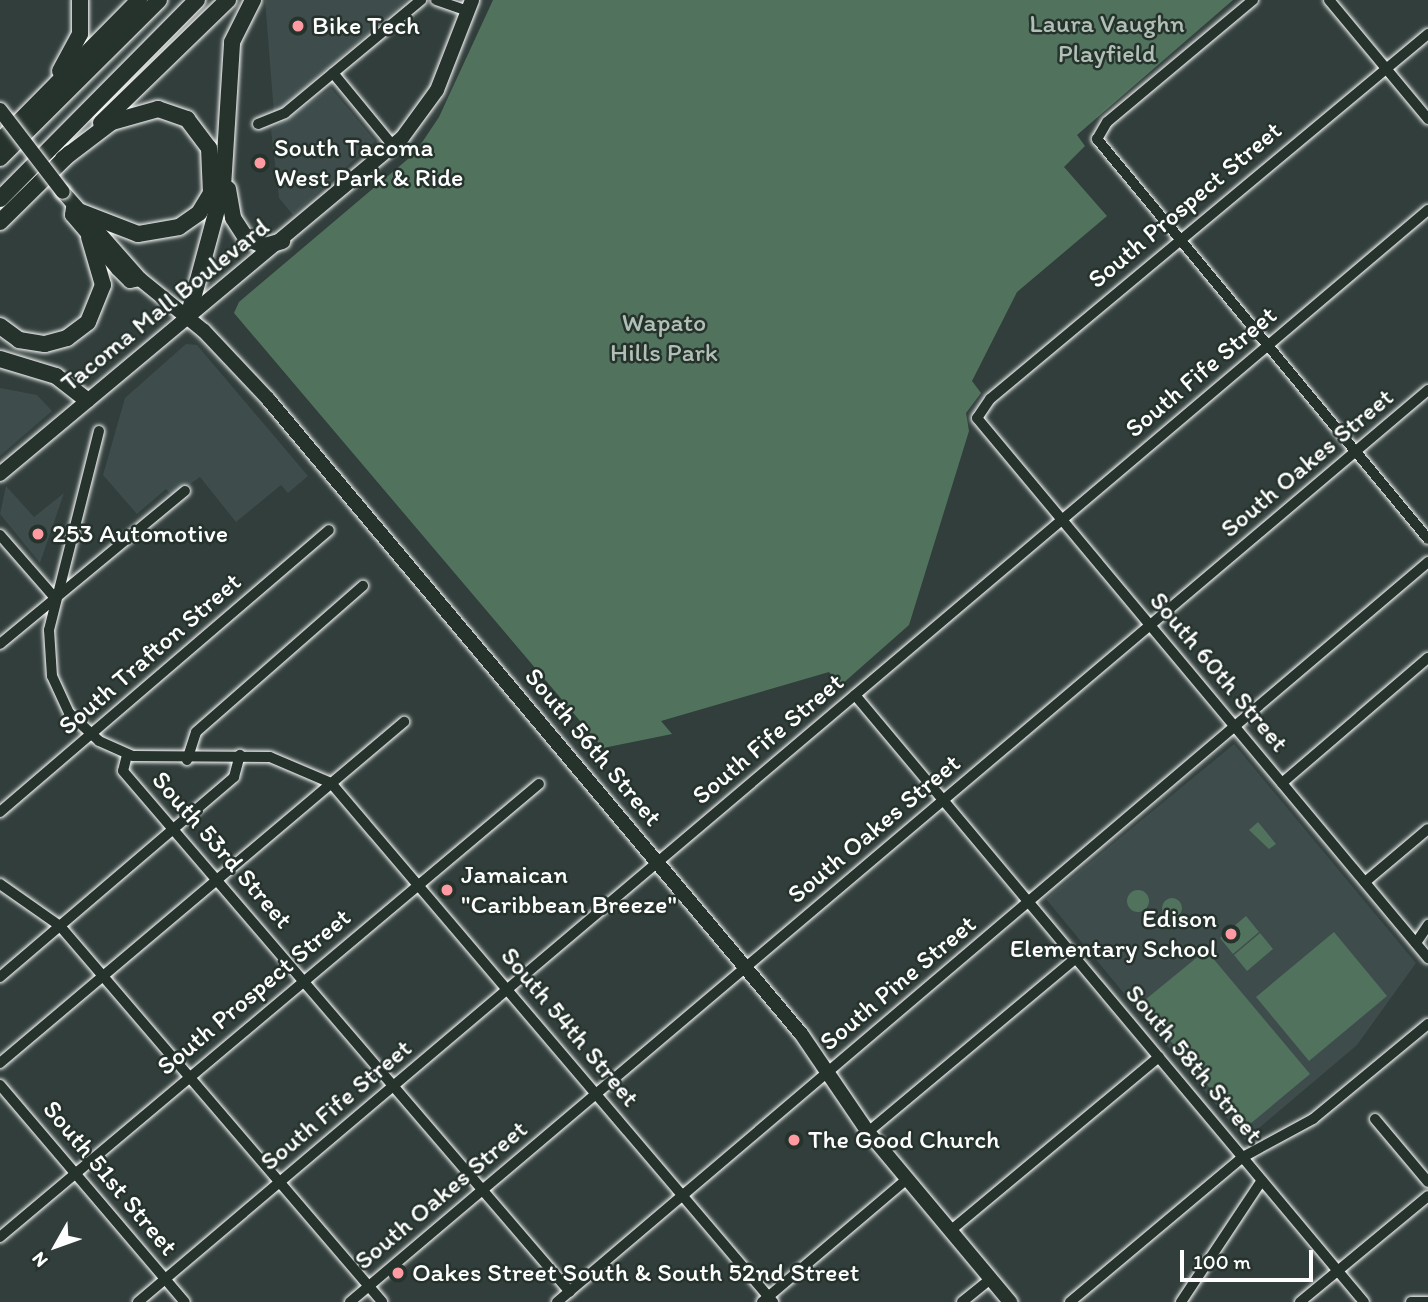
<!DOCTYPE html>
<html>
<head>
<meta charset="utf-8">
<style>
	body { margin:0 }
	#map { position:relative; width:1428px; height:1302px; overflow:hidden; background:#313e3b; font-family:Itim,sans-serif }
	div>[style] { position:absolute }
	.built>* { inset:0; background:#3e4c4c }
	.green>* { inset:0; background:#51735e }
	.round { border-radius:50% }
	.roads { filter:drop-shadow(0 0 2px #fff) drop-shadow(0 0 2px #fff) }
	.minor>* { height:10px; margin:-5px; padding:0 5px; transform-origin:5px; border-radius:5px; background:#26332d }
	.major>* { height:14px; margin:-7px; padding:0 7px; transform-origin:7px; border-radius:7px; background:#26332d }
	.highway>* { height:16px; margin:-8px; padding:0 8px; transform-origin:8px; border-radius:8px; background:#26332d }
	.bridges { filter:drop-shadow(0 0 2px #fff) drop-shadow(0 0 2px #fff) }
	.major-bridge>* { height:14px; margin:-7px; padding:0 7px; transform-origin:7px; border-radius:7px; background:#26332d }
	.dots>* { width:19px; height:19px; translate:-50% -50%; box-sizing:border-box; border:4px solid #26332d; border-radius:50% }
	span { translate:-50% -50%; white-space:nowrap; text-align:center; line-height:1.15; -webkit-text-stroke:5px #26332d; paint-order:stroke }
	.park-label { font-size:26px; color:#b1c0b7 }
	.poi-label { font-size:26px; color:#fff }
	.left { translate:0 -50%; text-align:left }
	.right { translate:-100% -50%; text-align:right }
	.street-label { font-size:26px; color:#fff }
	.north { position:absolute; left:21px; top:1211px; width:70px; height:70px; -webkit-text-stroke:5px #26332d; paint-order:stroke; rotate:230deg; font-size:19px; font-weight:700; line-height:28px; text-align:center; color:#fff }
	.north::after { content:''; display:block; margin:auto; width:24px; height:32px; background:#fff; clip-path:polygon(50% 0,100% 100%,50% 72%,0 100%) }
	.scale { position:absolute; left:1180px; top:1250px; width:133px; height:32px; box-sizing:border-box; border:4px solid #fff; border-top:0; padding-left:9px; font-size:21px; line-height:24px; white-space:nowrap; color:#fff; -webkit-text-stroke:5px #26332d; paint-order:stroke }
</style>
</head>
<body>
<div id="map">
	<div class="built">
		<div style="clip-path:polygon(265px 0,407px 0,274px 114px)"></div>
		<div style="clip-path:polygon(331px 88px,375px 141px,293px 215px,279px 198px,271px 130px)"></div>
		<div style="clip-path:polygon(186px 344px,197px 345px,308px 476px,288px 493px,281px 485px,236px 522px,200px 477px,173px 496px,166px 489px,137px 514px,103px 475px,125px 398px)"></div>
		<div style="clip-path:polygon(0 388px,37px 395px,52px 411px,0 456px)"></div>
		<div style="clip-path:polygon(6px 486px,34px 517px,64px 493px,40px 563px,0 514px)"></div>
		<div style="clip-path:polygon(1234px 744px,1416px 963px,1357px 1045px,1245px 1140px,1046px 899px)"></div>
	</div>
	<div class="green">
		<div style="clip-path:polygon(493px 0,1233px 0,1077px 135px,1085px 146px,1064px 167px,1107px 216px,1017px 292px,972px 381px,981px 393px,966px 413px,969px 431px,909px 625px,841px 685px,829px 672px,661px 721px,672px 734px,603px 748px,234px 313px,239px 302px,415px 153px,439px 117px)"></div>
		<div style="clip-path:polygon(1258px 822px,1276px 844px,1269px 849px,1249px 830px)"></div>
		<div class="round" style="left:1127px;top:890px;width:22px;height:22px"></div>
		<div class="round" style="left:1162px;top:898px;width:20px;height:20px"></div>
		<div style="clip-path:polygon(1246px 916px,1259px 932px,1233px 954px,1220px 938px)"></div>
		<div style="clip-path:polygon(1334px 932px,1387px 996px,1309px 1061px,1256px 997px)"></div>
		<div style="clip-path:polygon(1260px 933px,1273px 949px,1247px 971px,1234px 955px)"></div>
		<div style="clip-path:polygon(1206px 950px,1310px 1074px,1244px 1129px,1140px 1004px)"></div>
	</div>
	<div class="roads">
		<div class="minor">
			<div style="left:436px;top:0;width:34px;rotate:19deg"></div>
			<div style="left:1253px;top:0;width:190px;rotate:140.1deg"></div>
			<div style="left:1107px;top:122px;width:20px;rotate:120deg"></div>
			<div style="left:1097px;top:139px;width:519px;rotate:50.39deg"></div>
			<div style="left:1329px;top:0;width:155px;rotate:50.2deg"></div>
			<div style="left:1428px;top:34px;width:570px;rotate:140.19deg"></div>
			<div style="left:990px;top:399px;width:23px;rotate:124deg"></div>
			<div style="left:977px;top:418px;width:704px;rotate:50.13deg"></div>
			<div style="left:333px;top:73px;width:96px;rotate:50.5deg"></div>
			<div style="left:258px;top:124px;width:29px;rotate:-22deg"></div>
			<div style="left:285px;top:113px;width:177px;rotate:-39.7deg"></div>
			<div style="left:99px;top:431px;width:205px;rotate:104.1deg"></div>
			<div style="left:49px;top:630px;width:46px;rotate:86.3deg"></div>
			<div style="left:52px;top:676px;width:41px;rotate:65.3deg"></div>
			<div style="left:69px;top:713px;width:41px;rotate:43deg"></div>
			<div style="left:99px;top:741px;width:37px;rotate:24deg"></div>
			<div style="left:133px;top:756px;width:137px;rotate:0.4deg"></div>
			<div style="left:270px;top:757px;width:66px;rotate:23.1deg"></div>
			<div style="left:331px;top:783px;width:682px;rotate:49.58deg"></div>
			<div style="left:0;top:535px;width:82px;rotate:48.9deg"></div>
			<div style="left:0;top:644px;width:240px;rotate:-39.6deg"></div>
			<div style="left:855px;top:695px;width:792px;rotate:50.02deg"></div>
			<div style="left:127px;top:755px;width:16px;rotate:104deg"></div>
			<div style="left:123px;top:771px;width:686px;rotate:49.37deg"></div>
			<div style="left:187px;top:760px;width:29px;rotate:-72deg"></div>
			<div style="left:196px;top:732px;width:222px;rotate:-41.2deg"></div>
			<div style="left:1282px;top:783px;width:192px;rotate:-40.6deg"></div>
			<div style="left:0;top:812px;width:433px;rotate:-40.6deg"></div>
			<div style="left:1365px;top:882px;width:82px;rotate:-40.1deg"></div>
			<div style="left:0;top:884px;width:73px;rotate:35deg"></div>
			<div style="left:60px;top:926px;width:495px;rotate:49.4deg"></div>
			<div style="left:1416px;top:943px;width:22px;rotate:-56deg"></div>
			<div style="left:0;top:977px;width:308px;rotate:-40.5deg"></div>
			<div style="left:234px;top:777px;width:23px;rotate:-75deg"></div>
			<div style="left:0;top:1063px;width:529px;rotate:-40.17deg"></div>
			<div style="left:0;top:1085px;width:285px;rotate:49.6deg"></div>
			<div style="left:1375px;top:1119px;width:82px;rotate:49.9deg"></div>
			<div style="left:868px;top:1132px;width:271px;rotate:-39.9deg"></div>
			<div style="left:950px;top:1231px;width:272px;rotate:-39.8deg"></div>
			<div style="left:0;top:1237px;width:704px;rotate:-40.05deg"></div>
			<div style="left:138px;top:1302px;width:1690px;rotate:-40.25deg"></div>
			<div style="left:350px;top:1302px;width:1412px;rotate:-40.23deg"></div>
			<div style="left:557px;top:1302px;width:1143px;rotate:-40.35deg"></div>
			<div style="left:762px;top:1302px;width:189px;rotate:-40.3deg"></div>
			<div style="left:962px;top:1302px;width:36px;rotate:-39deg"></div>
			<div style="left:1070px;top:1302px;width:226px;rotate:-40deg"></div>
			<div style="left:1243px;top:1157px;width:80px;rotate:-28.5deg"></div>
			<div style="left:1313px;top:1119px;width:149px;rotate:-39.6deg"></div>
			<div style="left:1181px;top:1302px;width:146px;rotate:-56.4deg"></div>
			<div style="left:1300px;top:1302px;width:166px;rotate:-39.6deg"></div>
			<div style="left:1411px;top:1302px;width:17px"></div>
		</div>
		<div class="major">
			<div style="left:63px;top:192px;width:116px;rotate:48.5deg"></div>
			<div style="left:140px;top:279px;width:82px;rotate:39.1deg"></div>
			<div style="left:204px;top:331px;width:93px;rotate:46.7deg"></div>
			<div style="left:268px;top:399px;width:830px;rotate:49.98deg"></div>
			<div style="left:802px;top:1035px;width:117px;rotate:55.8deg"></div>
			<div style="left:868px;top:1132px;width:222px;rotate:50.1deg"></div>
			<div style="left:73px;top:208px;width:7px;rotate:98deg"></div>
			<div style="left:72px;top:215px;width:71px;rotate:49.6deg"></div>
			<div style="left:118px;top:269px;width:17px;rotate:45deg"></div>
			<div style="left:130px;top:281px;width:10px;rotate:-11deg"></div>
			<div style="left:0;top:474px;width:524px;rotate:-39.89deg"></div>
			<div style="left:402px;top:138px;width:59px;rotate:-53.9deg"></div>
			<div style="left:437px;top:90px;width:97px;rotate:-68.7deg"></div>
		</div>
		<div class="highway">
			<div style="left:60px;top:71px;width:42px;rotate:-61.6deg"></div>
			<div style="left:80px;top:34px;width:34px;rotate:-90deg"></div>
			<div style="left:101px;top:123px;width:177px;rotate:-44.1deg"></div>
			<div style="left:0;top:141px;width:198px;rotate:-45.4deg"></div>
			<div style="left:0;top:158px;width:224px;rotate:-44.8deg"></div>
			<div style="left:63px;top:159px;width:61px;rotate:-37.1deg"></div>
			<div style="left:112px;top:122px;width:48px;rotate:-15.8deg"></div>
			<div style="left:158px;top:109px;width:31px;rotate:19deg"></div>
			<div style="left:187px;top:119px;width:36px;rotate:53deg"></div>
			<div style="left:209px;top:148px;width:45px;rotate:87.5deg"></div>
			<div style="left:211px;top:193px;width:23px;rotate:121deg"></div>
			<div style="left:199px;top:213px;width:24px;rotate:145deg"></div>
			<div style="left:179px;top:227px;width:42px;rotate:170.3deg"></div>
			<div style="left:138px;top:234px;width:61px;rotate:-158.9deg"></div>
			<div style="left:228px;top:189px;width:29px;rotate:80deg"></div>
			<div style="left:233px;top:218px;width:24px;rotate:57deg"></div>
			<div style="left:246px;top:238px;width:21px;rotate:23deg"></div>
			<div style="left:265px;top:246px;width:18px;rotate:-16deg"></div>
			<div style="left:0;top:199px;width:280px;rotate:-45.3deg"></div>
			<div style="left:0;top:222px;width:98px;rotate:-44.6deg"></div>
			<div style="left:188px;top:317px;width:135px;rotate:-74.9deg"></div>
			<div style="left:223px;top:187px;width:145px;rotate:-86.4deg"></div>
			<div style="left:232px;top:42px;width:47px;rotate:-63.4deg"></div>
			<div style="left:0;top:326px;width:24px;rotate:36deg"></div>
			<div style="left:19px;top:340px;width:26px;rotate:9deg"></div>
			<div style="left:45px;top:344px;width:23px;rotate:-15deg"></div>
			<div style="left:67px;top:338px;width:26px;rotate:-37deg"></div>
			<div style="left:88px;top:322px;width:40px;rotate:-68deg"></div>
			<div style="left:103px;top:285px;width:50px;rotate:-106.3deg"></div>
			<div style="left:0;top:359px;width:59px;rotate:16.9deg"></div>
			<div style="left:56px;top:376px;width:39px;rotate:38deg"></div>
		</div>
	</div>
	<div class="bridges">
		<div class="major-bridge">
			<div style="left:0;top:110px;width:103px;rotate:52.5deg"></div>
		</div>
	</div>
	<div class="dots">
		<div style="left:298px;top:26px;background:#ff9aa2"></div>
		<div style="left:260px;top:163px;background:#ff9aa2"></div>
		<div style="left:38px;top:534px;background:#ff9aa2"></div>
		<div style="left:447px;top:890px;background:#ff9aa2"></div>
		<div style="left:1231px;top:934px;background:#ff9aa2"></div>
		<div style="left:794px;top:1140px;background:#ff9aa2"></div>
		<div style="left:398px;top:1273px;background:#ff9aa2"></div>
	</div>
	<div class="park-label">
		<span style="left:1107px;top:39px">Laura Vaughn<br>Playfield</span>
		<span style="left:664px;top:338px">Wapato<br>Hills Park</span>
	</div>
	<div class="poi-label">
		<span class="left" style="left:312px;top:26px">Bike Tech</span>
		<span class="left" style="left:274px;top:163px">South Tacoma<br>West Park &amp; Ride</span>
		<span class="left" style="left:52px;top:534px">253 Automotive</span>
		<span class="left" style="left:461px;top:890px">Jamaican<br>"Caribbean Breeze"</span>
		<span class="right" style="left:1217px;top:934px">Edison<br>Elementary School</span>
		<span class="left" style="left:808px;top:1140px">The Good Church</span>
		<span class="left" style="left:412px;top:1273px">Oakes Street South &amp; South 52nd Street</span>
	</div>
	<div class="street-label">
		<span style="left:1185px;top:205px;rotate:-40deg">South Prospect Street</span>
		<span style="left:165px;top:305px;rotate:-39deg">Tacoma Mall Boulevard</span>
		<span style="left:1201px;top:372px;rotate:-40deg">South Fife Street</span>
		<span style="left:1307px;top:463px;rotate:-40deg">South Oakes Street</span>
		<span style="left:150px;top:654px;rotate:-41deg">South Trafton Street</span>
		<span style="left:1219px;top:672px;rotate:50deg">South 60th Street</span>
		<span style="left:768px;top:739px;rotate:-40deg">South Fife Street</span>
		<span style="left:593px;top:747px;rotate:50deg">South 56th Street</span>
		<span style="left:874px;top:829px;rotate:-40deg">South Oakes Street</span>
		<span style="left:222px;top:850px;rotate:49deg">South 53rd Street</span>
		<span style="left:898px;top:983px;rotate:-40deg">South Pine Street</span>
		<span style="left:254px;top:992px;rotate:-40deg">South Prospect Street</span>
		<span style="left:570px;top:1027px;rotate:50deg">South 54th Street</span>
		<span style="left:1194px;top:1064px;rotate:50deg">South 58th Street</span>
		<span style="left:336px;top:1105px;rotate:-40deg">South Fife Street</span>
		<span style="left:110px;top:1178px;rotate:50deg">South 51st Street</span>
		<span style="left:441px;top:1195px;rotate:-40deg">South Oakes Street</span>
	</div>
	<div class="north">N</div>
	<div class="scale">100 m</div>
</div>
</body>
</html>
